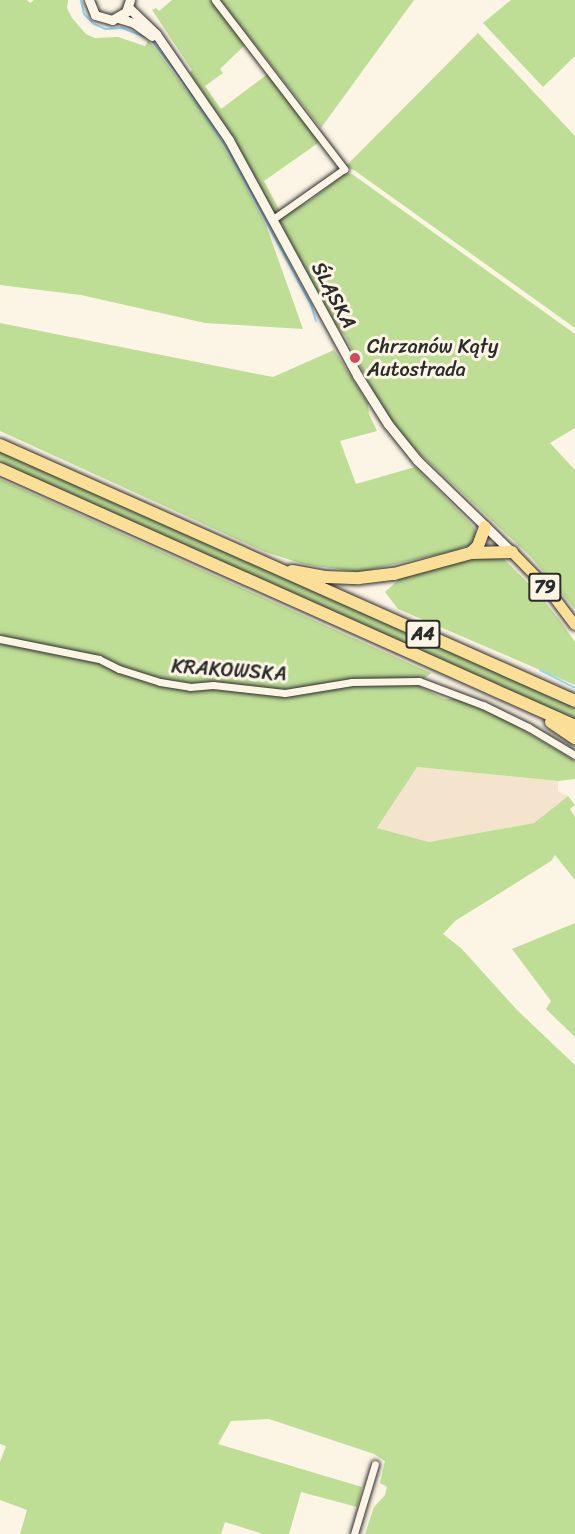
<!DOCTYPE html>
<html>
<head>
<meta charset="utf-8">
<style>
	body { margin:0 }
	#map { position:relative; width:575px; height:1534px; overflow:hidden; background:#fcf5e5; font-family:Sriracha,sans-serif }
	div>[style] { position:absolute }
	.built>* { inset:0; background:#f5e4cd }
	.green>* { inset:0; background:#bede96 }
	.stream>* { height:2px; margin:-1px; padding:0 1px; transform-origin:1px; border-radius:1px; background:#95d8f6 }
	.roads { filter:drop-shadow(0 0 2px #2b2b2b) drop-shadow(0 0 2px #2b2b2b) }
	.street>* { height:7px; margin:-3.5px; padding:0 3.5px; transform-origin:3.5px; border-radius:3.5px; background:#fcf5e5 }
	.secondary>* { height:9px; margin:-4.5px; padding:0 4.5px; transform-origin:4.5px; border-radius:4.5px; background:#fcf5e5 }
	.primary>* { height:10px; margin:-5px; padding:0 5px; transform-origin:5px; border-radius:5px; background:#fbdf96 }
	.highway>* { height:12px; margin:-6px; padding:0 6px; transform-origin:6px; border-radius:6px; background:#fbdf96 }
	.dots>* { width:16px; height:16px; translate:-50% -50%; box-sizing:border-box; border:3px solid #fcf5e5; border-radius:50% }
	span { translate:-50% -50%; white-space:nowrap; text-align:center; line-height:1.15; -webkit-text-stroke:6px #fcf5e5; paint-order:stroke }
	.shield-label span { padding:2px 4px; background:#fcf5e5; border:2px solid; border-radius:4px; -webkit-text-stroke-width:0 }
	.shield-label { font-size:18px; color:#2b2b2b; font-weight:700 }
	.street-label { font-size:20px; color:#2b2b2b }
	.poi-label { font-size:20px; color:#2b2b2b }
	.left { translate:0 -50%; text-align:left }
</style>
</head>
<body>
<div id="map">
	<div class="built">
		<div style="clip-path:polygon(417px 767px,558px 781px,558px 791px,568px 796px,534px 823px,429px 842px,377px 828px)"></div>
	</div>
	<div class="green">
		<div style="clip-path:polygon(0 0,27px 0,30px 3px,34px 0,68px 0,67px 8px,72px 18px,86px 34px,95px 38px,118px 37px,145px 46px,148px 41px,153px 45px,201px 110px,233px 162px,266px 225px,303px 329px,205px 323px,81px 295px,0 285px)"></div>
		<div style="clip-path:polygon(172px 0,211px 0,246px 44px,220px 69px,223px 73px,205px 86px,221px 109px,269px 73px,321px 141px,264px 181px,280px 211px,274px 213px,226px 127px,190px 73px,192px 70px,152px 10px,156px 8px,159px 11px)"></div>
		<div style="clip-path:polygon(220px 0,414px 0,321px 128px)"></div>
		<div style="clip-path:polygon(511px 0,575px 0,575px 56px,543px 87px,483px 23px)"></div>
		<div style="clip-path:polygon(478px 33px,575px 136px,575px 328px,354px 170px,345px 167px)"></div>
		<div style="clip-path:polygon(346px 173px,352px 174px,575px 334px,575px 428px,550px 443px,575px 470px,575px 609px,531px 557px,415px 449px,400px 431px,379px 403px,345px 336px,333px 322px,278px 219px,311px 200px)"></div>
		<div style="clip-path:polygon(0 323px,273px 377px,334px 350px,368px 403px,369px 414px,377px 431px,340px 441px,356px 484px,415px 467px,473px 526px,477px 536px,470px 545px,453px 551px,359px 572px,303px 564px,265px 552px,0 431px)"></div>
		<div style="clip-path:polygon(0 449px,575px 706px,575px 720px,0 463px)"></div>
		<div style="clip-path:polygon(0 479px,431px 673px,417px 685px,444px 699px,457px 699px,503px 718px,575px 761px,575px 779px,558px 781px,417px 767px,377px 828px,429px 842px,534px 823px,568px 796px,575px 805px,570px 809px,575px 817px,575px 880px,555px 855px,551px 861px,455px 921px,443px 934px,461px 948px,518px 1011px,575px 1065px,575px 1534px,365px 1534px,374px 1507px,385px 1495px,387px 1487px,380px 1483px,385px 1461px,374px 1454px,269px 1419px,231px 1421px,218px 1444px,362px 1487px,357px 1507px,301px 1492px,289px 1534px,263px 1534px,225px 1522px,221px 1534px,20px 1534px,27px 1510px,0 1500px,0 1462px,6px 1446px,0 1444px)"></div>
		<div style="clip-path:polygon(477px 556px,504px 559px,537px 592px,561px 622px,575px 642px,575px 685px,398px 609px,385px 592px,404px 575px)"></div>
		<div style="clip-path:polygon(575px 923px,575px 1037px,546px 1009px,551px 1001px,512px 949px)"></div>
	</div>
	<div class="stream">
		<div style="left:81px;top:0;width:14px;rotate:78deg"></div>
		<div style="left:84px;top:14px;width:14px;rotate:45deg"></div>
		<div style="left:94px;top:24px;width:12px;rotate:24deg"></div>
		<div style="left:105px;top:29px;width:17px;rotate:-3deg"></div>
		<div style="left:122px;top:28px;width:26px;rotate:21deg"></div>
		<div style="left:151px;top:40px;width:49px;rotate:52.4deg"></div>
		<div style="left:181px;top:79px;width:87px;rotate:56.7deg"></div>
		<div style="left:229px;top:152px;width:174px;rotate:61.8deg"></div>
		<div style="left:311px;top:305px;width:17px;rotate:73deg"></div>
		<div style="left:540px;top:670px;width:39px;rotate:27deg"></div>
	</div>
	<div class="roads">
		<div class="street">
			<div style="left:215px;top:0;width:213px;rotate:52.6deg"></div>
			<div style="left:344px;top:169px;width:87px;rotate:144.8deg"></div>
			<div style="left:0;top:639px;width:101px;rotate:11.4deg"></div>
			<div style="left:99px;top:659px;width:22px;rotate:27deg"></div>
			<div style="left:119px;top:669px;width:43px;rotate:17.6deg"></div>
			<div style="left:160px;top:682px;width:30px;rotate:9deg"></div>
			<div style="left:190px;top:687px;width:23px;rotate:-5deg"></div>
			<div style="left:213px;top:685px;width:72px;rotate:6.3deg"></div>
			<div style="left:285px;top:693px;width:68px;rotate:-9.3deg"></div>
			<div style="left:352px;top:682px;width:67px;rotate:-0.9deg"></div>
			<div style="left:419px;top:681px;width:68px;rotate:20.6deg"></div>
			<div style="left:483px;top:705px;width:50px;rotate:26.1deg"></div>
			<div style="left:528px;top:727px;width:55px;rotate:30.8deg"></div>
			<div style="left:354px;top:1534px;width:73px;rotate:-73.3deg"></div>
		</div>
		<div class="secondary">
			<div style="left:89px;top:0;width:16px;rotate:68deg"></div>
			<div style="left:95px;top:15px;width:18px;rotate:16deg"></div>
			<div style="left:112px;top:20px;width:16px;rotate:-30deg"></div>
			<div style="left:126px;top:12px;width:13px;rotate:-72deg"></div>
			<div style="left:128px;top:7px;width:39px;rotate:44deg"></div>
			<div style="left:156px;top:34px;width:129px;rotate:55.4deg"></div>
			<div style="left:229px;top:140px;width:268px;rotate:61.4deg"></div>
			<div style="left:357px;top:375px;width:58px;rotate:57.7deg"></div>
			<div style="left:388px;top:424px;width:46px;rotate:51.1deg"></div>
			<div style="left:417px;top:460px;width:132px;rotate:44.1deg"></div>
			<div style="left:118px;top:18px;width:17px;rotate:17deg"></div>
			<div style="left:134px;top:23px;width:22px;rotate:36deg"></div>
		</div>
		<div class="primary">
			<div style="left:512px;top:552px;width:50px;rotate:45.8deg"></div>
			<div style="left:547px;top:588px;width:46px;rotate:52.9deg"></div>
		</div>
		<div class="highway">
			<div style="left:0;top:445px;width:629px;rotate:24deg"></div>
			<div style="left:0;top:469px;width:630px;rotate:24.08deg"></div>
			<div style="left:471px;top:553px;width:10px;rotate:-45deg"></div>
			<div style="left:478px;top:546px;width:20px;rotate:-70deg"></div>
			<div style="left:292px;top:571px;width:35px;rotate:10deg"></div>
			<div style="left:326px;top:577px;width:33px;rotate:2deg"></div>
			<div style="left:359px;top:578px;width:35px;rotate:-7deg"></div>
			<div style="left:394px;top:574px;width:80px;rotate:-15.3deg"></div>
			<div style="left:471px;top:553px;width:41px;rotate:-1.4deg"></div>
			<div style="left:551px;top:722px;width:29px;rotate:34deg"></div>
		</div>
	</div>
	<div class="dots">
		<div style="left:355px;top:358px;background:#d1495b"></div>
	</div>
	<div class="shield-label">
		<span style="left:545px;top:587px">79</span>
		<span style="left:423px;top:634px">A4</span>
	</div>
	<div class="street-label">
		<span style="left:334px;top:295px;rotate:62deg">ŚLĄSKA</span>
		<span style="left:229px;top:670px;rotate:4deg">KRAKOWSKA</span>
	</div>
	<div class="poi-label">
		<span class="left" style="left:367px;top:358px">Chrzanów Kąty<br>Autostrada</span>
	</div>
</div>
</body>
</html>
